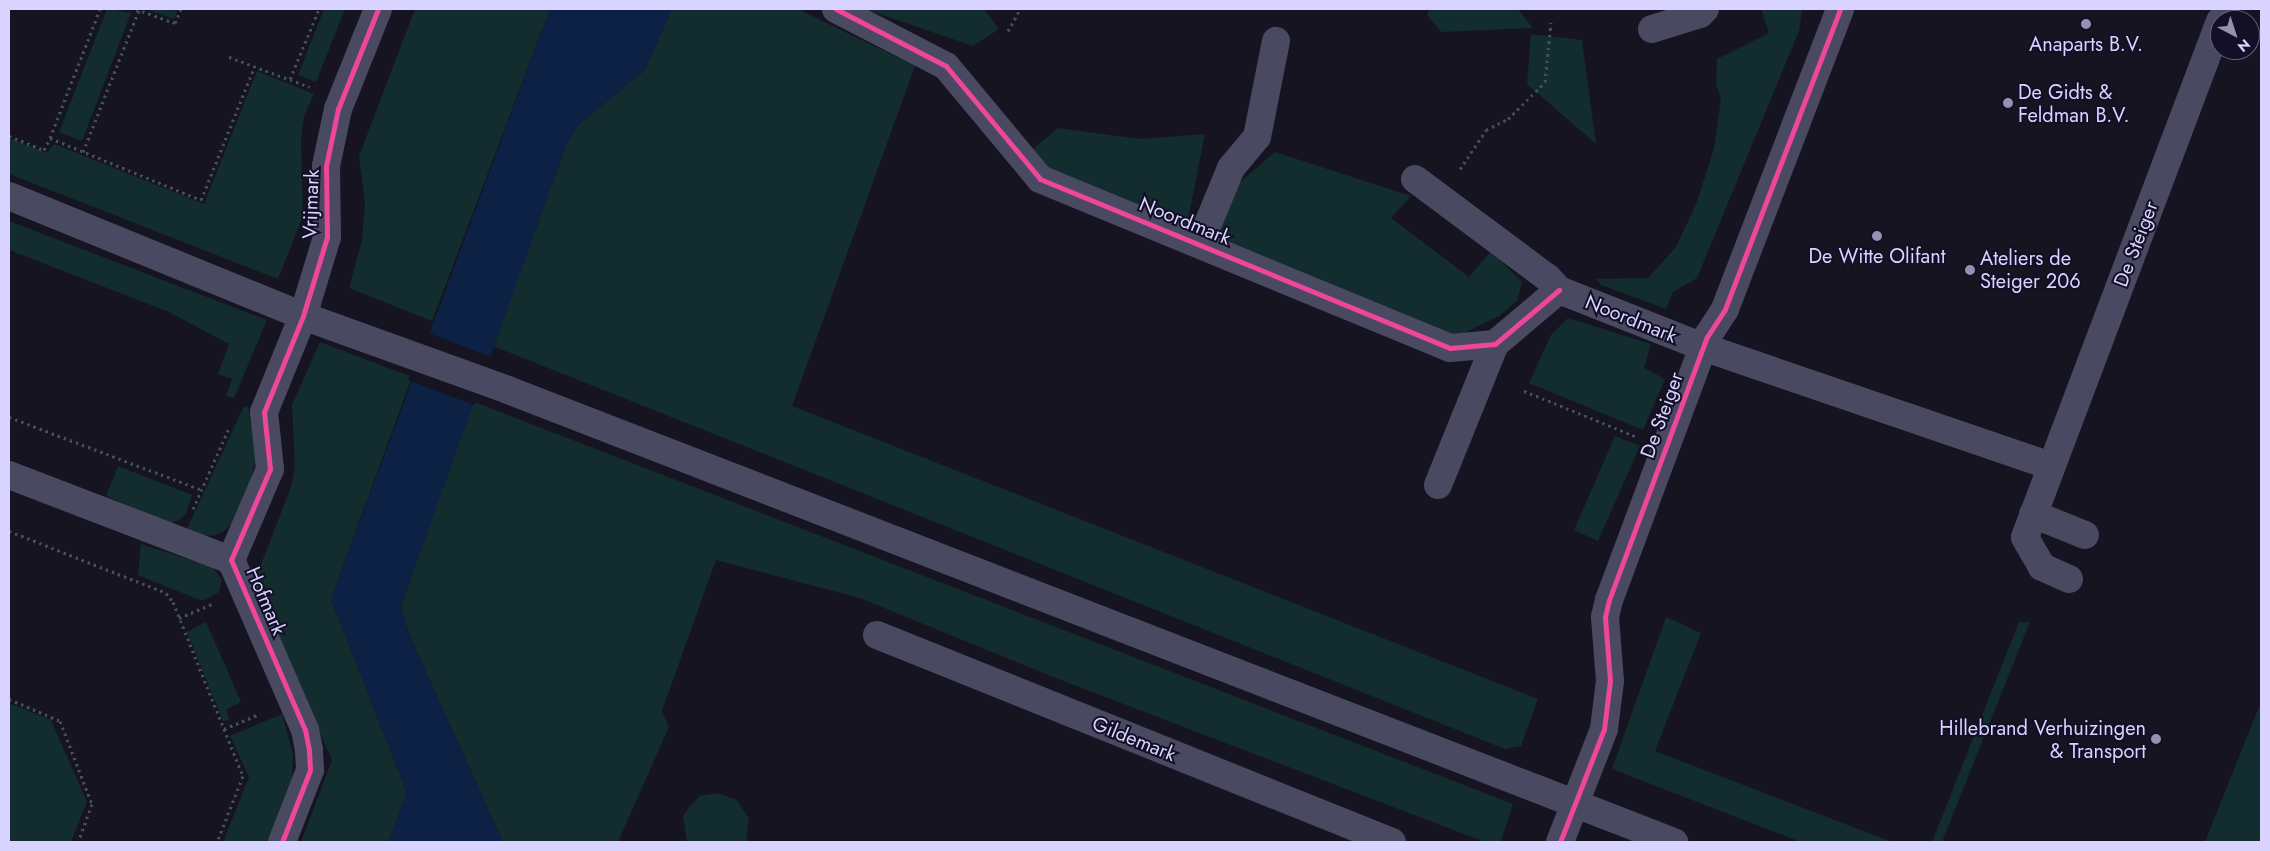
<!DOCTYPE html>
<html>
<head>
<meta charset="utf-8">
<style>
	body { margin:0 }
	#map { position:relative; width:2270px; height:851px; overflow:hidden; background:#161421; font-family:Jost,sans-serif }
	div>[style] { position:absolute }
	.green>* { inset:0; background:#132c2d }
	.water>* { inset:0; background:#0d2144 }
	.pier>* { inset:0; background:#161421 }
	.path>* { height:3px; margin-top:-1.5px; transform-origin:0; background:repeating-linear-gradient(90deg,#44505f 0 2.5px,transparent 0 6.5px) }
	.minor>* { height:28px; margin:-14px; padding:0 14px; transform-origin:14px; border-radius:14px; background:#4a4962 }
	.cycleway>* { height:5px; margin:-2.5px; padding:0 2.5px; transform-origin:2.5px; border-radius:2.5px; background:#ed469a }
	.dots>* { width:14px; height:14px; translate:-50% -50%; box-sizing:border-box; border:2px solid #130f26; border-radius:50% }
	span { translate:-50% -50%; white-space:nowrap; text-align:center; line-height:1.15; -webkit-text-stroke:4px #130f26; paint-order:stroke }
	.poi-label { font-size:20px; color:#d9d4ff }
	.left { translate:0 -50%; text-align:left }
	.right { translate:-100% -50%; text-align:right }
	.street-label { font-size:20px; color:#d9d4ff }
	.frame { position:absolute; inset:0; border:10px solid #d9d4ff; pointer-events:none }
	.north { position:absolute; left:2210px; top:10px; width:50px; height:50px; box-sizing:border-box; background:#130f26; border:1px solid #625e7d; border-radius:50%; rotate:140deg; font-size:14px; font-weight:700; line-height:20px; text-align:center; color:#d9d4ff }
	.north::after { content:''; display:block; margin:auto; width:18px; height:22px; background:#9591b1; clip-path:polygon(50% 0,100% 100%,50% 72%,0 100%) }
</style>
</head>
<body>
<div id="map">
	<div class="green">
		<div style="clip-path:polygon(107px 9px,131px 13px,82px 141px,59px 132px)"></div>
		<div style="clip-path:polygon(146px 9px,178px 9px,174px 19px)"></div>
		<div style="clip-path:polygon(324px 9px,345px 9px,316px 82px,298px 75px)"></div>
		<div style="clip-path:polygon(415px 9px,550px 9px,432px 321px,349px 288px,362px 240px,365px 203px,359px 156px)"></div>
		<div style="clip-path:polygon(672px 9px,798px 9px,915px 66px,792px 406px,1538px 699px,1521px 746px,1505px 749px,493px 346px,567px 143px,578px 125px,645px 70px)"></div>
		<div style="clip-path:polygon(865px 9px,984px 9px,999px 29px,973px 46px)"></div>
		<div style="clip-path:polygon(1430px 9px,1518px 9px,1533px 28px,1441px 32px,1427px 15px)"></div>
		<div style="clip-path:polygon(1761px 9px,1802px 9px,1799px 31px,1697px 278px,1673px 292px,1666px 309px,1601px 285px,1596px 279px,1648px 278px,1676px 247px,1697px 202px,1714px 148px,1721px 99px,1716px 84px,1717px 59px,1769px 33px)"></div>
		<div style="clip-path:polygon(1531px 34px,1582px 40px,1596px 144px,1527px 84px)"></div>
		<div style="clip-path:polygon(257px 71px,314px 94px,304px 116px,301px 139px,303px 216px,278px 279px,9px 174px,9px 138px,47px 153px,54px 144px,204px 204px)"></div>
		<div style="clip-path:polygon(1058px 128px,1140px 139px,1205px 134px,1187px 225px,1047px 172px,1032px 150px)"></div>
		<div style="clip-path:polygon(1275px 152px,1411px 196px,1391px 218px,1469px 277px,1491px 251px,1522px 282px,1517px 301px,1499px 316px,1458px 336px,1226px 244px,1212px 231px,1237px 185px)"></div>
		<div style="clip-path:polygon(9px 221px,267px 320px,234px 398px,226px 396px,232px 379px,218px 374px,229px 344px,169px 312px,9px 250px)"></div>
		<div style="clip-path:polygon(1568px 318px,1651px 344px,1644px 368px,1665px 379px,1643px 430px,1529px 383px,1551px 335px)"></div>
		<div style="clip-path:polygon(320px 342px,412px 377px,331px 599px,407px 793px,388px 842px,301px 842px,332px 760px,253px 585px,291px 487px,295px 467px,292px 405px)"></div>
		<div style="clip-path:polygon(472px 401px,1513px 804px,1501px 841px,1485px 842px,1053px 677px,860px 598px,716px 560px,662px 711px,669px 727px,618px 842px,503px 842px,408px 632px,401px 606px)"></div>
		<div style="clip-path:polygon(244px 406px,248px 407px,257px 457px,243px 504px,234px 521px,223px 532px,212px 536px,185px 533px)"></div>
		<div style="clip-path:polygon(1615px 436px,1640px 446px,1598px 541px,1574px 530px)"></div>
		<div style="clip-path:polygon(118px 466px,192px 495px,186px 514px,178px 521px,167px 524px,106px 496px)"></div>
		<div style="clip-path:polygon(141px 544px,212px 567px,222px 580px,219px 592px,202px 601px,138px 575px)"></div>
		<div style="clip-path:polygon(1666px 617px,1701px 633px,1655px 751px,1892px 842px,1801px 842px,1612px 769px)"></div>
		<div style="clip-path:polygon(206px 622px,241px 702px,227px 709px,229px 720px,223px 721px,187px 632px)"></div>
		<div style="clip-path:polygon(2019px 622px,2030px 622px,1942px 842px,1932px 842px)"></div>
		<div style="clip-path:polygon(2261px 702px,2261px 842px,2205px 842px)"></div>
		<div style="clip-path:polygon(9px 703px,51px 720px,87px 802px,71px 842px,9px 842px)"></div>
		<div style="clip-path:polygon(282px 714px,293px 754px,292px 779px,267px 842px,223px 842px,249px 777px,230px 736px)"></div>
		<div style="clip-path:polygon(718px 793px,737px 800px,749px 819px,746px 842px,687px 842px,683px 816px,689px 807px,700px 796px)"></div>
	</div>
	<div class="water">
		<div style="clip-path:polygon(550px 9px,672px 9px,645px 70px,578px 125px,567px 143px,401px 606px,408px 632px,503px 842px,388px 842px,407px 793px,331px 599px)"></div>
	</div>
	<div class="pier">
		<div style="clip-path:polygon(426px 332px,491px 357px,474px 405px,408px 380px)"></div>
	</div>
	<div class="path">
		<div style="left:136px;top:9px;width:41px;rotate:19.7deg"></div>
		<div style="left:175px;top:23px;width:15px;rotate:-67deg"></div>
		<div style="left:1008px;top:31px;width:25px;rotate:-61deg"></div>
		<div style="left:229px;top:57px;width:86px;rotate:20.3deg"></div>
		<div style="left:290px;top:79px;width:76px;rotate:-67.5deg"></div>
		<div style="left:9px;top:136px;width:38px;rotate:22deg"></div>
		<div style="left:44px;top:150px;width:13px;rotate:-63deg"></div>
		<div style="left:50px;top:138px;width:163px;rotate:22.3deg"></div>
		<div style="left:201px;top:200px;width:144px;rotate:-68.1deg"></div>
		<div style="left:50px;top:138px;width:138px;rotate:-68.8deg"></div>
		<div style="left:83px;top:152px;width:153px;rotate:-68.5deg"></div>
		<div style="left:1460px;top:169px;width:47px;rotate:-56.3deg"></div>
		<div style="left:1486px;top:130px;width:25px;rotate:-27deg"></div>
		<div style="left:1508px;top:119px;width:52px;rotate:-45deg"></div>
		<div style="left:1545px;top:82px;width:60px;rotate:-84.3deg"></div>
		<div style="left:1524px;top:391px;width:120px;rotate:22.1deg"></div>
		<div style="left:9px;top:417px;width:206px;rotate:20.7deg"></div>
		<div style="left:193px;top:509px;width:89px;rotate:-66deg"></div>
		<div style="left:9px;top:531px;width:169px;rotate:21.5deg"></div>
		<div style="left:166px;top:593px;width:11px;rotate:52deg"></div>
		<div style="left:173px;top:602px;width:188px;rotate:68.1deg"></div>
		<div style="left:243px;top:776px;width:71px;rotate:111.5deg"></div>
		<div style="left:179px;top:618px;width:36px;rotate:-23deg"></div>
		<div style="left:9px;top:699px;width:56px;rotate:23.3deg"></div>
		<div style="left:60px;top:721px;width:89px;rotate:68.9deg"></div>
		<div style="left:92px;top:804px;width:40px;rotate:110.2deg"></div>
		<div style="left:224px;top:729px;width:39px;rotate:-23deg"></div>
	</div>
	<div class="minor">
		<div style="left:836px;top:9px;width:124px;rotate:27.4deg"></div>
		<div style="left:946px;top:66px;width:147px;rotate:50.2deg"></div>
		<div style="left:1040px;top:179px;width:443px;rotate:22.4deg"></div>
		<div style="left:1450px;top:348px;width:45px;rotate:-5.1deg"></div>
		<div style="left:1495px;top:344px;width:84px;rotate:-40.2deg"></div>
		<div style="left:1652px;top:29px;width:50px;rotate:-17.4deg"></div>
		<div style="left:1700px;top:14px;width:7px;rotate:-45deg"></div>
		<div style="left:1415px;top:179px;width:166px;rotate:36.7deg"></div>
		<div style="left:1548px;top:278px;width:16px;rotate:47deg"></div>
		<div style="left:1559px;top:290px;width:155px;rotate:21.6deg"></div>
		<div style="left:1703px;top:347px;width:367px;rotate:18.9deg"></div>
		<div style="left:9px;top:196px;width:318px;rotate:22.2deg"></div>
		<div style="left:303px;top:316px;width:218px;rotate:19.8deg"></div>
		<div style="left:508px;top:390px;width:1251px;rotate:21.19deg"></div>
		<div style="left:1200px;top:243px;width:81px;rotate:-67.5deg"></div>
		<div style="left:1231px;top:168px;width:40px;rotate:-50deg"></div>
		<div style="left:1257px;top:137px;width:98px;rotate:-78.8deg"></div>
		<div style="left:9px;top:475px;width:238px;rotate:21deg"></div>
		<div style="left:1438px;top:485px;width:152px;rotate:-68deg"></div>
		<div style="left:2033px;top:514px;width:56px;rotate:22deg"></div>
		<div style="left:2069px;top:579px;width:30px;rotate:-156deg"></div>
		<div style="left:2042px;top:567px;width:34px;rotate:-120deg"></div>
		<div style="left:2025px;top:537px;width:552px;rotate:-69.3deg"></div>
		<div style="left:877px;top:635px;width:555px;rotate:21.9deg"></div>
		<div style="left:282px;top:842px;width:77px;rotate:-68.7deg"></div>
		<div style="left:310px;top:770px;width:20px;rotate:-93deg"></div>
		<div style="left:309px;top:750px;width:20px;rotate:-101deg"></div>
		<div style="left:305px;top:730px;width:185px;rotate:-113.5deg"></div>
		<div style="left:231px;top:560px;width:99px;rotate:-66.8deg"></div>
		<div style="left:270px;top:469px;width:57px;rotate:-96deg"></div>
		<div style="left:264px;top:412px;width:104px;rotate:-67.9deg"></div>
		<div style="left:303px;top:316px;width:83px;rotate:-73.1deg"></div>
		<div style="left:327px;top:237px;width:71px;rotate:-90.8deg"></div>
		<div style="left:326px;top:166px;width:58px;rotate:-78.1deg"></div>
		<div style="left:338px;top:109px;width:108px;rotate:-68.2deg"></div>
		<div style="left:1560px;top:842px;width:121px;rotate:-68.7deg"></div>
		<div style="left:1604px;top:729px;width:48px;rotate:-82.9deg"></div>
		<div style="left:1610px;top:681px;width:64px;rotate:-94.5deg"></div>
		<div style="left:1605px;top:617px;width:17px;rotate:-77deg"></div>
		<div style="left:1609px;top:600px;width:281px;rotate:-69.6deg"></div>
		<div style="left:1707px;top:337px;width:33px;rotate:-57deg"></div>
		<div style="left:1725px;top:309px;width:321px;rotate:-69deg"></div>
	</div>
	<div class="cycleway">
		<div style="left:836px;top:9px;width:124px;rotate:27.4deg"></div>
		<div style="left:946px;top:66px;width:147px;rotate:50.2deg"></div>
		<div style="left:1040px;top:179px;width:443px;rotate:22.4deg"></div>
		<div style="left:1450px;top:348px;width:45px;rotate:-5.1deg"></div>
		<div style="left:1495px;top:344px;width:84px;rotate:-40.2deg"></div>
		<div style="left:282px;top:842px;width:77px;rotate:-68.7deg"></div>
		<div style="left:310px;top:770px;width:20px;rotate:-93deg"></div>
		<div style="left:309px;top:750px;width:20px;rotate:-101deg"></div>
		<div style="left:305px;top:730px;width:185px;rotate:-113.5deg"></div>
		<div style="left:231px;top:560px;width:99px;rotate:-66.8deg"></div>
		<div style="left:270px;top:469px;width:57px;rotate:-96deg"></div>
		<div style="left:264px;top:412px;width:104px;rotate:-67.9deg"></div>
		<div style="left:303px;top:316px;width:83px;rotate:-73.1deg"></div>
		<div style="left:327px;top:237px;width:71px;rotate:-90.8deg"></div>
		<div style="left:326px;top:166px;width:58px;rotate:-78.1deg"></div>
		<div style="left:338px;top:109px;width:108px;rotate:-68.2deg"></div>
		<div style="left:1560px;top:842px;width:121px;rotate:-68.7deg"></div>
		<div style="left:1604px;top:729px;width:48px;rotate:-82.9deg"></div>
		<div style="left:1610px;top:681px;width:64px;rotate:-94.5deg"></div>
		<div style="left:1605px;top:617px;width:17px;rotate:-77deg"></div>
		<div style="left:1609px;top:600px;width:281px;rotate:-69.6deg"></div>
		<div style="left:1707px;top:337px;width:33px;rotate:-57deg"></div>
		<div style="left:1725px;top:309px;width:321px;rotate:-69deg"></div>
	</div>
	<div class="dots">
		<div style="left:2086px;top:24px;background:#9591b1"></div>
		<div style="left:2008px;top:103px;background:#9591b1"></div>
		<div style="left:1877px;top:236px;background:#9591b1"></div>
		<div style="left:1970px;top:270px;background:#9591b1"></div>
		<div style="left:2156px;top:739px;background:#9591b1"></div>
	</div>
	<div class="poi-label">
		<span style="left:2086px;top:44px">Anaparts B.V.</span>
		<span class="left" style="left:2018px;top:104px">De Gidts &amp;<br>Feldman B.V.</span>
		<span style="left:1877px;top:256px">De Witte Olifant</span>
		<span class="left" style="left:1980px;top:270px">Ateliers de<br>Steiger 206</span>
		<span class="right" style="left:2146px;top:740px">Hillebrand Verhuizingen<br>&amp; Transport</span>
	</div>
	<div class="street-label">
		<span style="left:311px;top:204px;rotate:-88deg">Vrijmark</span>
		<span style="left:1185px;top:221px;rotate:22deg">Noordmark</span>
		<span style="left:2136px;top:244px;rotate:-69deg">De Steiger</span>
		<span style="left:1631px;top:319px;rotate:22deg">Noordmark</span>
		<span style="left:1662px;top:415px;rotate:-70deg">De Steiger</span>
		<span style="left:266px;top:601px;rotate:67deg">Hofmark</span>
		<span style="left:1134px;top:739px;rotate:22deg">Gildemark</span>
	</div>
	<div class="frame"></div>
	<div class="north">N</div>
</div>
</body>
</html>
